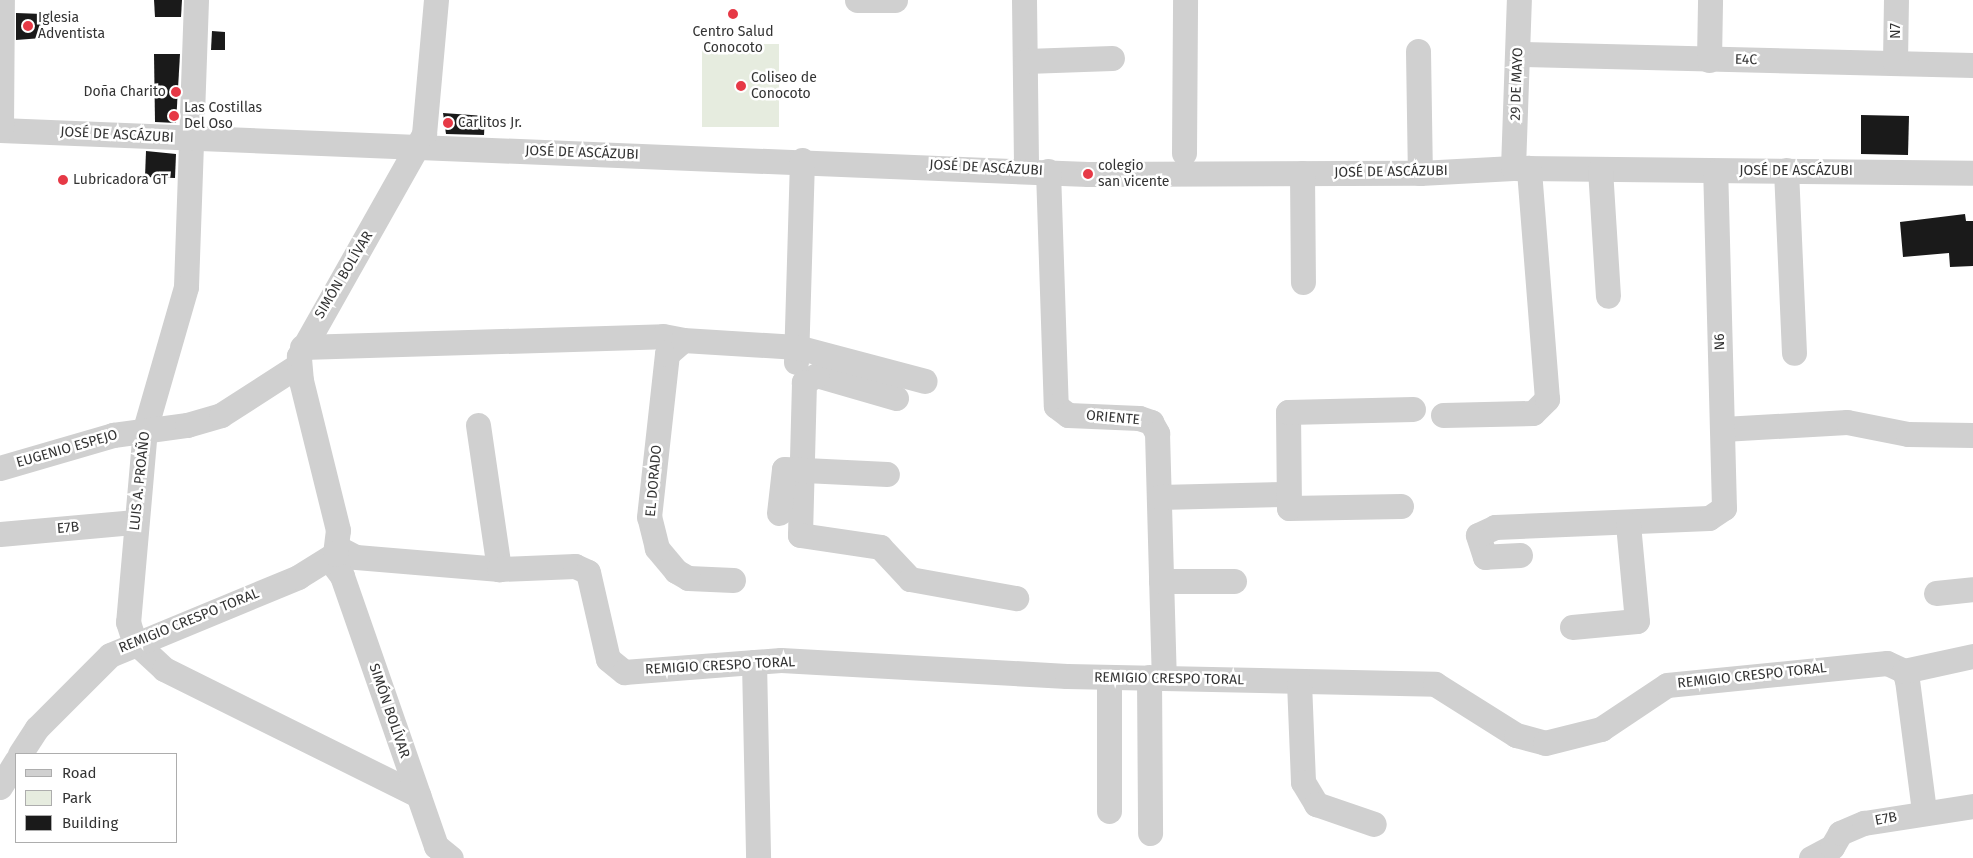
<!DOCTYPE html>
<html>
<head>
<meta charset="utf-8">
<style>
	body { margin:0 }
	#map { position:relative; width:1973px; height:858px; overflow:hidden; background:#fff; font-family:"Fira Sans",sans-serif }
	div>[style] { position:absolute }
	.green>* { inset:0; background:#e6ecdf }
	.building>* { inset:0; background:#1a1a1a }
	.minor>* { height:25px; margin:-12.5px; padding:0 12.5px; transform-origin:12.5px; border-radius:12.5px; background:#d0d0d0 }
	.dots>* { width:14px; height:14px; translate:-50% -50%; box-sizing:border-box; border:2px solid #fff; border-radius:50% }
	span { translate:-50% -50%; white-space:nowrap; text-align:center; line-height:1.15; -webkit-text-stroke:5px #fff; paint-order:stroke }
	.poi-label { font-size:14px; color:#333 }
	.left { translate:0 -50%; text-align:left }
	.right { translate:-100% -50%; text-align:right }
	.street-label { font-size:14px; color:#333 }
	.legend { position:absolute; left:15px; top:753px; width:162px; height:90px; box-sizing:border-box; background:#fff; border:1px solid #adadad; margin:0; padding:6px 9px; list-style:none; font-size:15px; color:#333 }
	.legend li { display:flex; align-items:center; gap:10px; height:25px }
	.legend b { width:25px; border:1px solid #adadad }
</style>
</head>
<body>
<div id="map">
	<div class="green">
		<div style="clip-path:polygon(702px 44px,779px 44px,779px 127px,702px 127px)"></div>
	</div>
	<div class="building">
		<div style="clip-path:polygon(154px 0,182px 0,181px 17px,155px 17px)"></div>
		<div style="clip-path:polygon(16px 13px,43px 14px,42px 38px,16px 40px)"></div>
		<div style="clip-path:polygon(212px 31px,225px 32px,225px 50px,211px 50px)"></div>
		<div style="clip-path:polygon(154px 54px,180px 54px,176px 123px,155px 122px)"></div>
		<div style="clip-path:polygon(443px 113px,485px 116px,484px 135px,446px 134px)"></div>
		<div style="clip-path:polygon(1861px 115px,1909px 116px,1908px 155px,1861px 154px)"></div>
		<div style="clip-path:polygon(146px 151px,176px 154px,175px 178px,145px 177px)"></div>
		<div style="clip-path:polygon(1965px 214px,1966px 221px,1973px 221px,1973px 266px,1950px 267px,1949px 253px,1903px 257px,1900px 222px)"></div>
	</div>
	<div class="minor">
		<div style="left:196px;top:0;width:287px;rotate:92deg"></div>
		<div style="left:186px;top:287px;width:148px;rotate:106.1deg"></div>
		<div style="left:145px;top:429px;width:194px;rotate:95deg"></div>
		<div style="left:128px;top:622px;width:20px;rotate:72deg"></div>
		<div style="left:134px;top:641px;width:41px;rotate:43deg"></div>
		<div style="left:164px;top:669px;width:284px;rotate:26.4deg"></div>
		<div style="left:857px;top:0;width:38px"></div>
		<div style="left:1024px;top:0;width:170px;rotate:89.3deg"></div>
		<div style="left:1418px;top:51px;width:122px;rotate:89.1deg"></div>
		<div style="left:1519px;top:54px;width:454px;rotate:1.4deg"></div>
		<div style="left:1709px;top:60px;width:60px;rotate:-89deg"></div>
		<div style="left:1026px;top:61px;width:86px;rotate:-2deg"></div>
		<div style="left:1895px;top:62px;width:62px;rotate:-89.1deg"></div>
		<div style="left:0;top:130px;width:1089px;rotate:2.32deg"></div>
		<div style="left:1088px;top:174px;width:332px;rotate:-0.2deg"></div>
		<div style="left:1420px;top:173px;width:93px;rotate:-3.1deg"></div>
		<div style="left:1513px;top:168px;width:460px;rotate:0.6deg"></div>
		<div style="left:1px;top:130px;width:130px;rotate:-89.6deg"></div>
		<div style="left:1184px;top:153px;width:153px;rotate:-89.6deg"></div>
		<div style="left:1513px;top:168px;width:168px;rotate:-88deg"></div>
		<div style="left:1600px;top:169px;width:127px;rotate:86.4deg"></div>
		<div style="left:1786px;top:170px;width:183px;rotate:87.5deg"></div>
		<div style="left:1048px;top:171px;width:235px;rotate:88.1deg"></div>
		<div style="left:1056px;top:406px;width:15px;rotate:37deg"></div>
		<div style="left:1068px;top:415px;width:71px;rotate:2.4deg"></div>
		<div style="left:1139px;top:418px;width:13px;rotate:18deg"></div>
		<div style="left:1151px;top:422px;width:13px;rotate:61deg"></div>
		<div style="left:1157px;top:433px;width:245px;rotate:88.4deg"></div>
		<div style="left:1302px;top:173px;width:109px;rotate:89.5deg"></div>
		<div style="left:302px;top:347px;width:361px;rotate:-1.7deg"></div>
		<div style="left:663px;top:336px;width:20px;rotate:11deg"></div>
		<div style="left:796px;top:362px;width:202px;rotate:-88.3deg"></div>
		<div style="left:896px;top:398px;width:82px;rotate:-163.8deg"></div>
		<div style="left:817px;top:375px;width:15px;rotate:152deg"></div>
		<div style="left:804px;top:382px;width:153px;rotate:91.5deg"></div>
		<div style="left:800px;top:535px;width:81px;rotate:8.5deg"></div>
		<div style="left:880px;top:547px;width:44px;rotate:46.8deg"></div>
		<div style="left:910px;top:579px;width:108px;rotate:10.2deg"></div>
		<div style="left:1443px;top:415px;width:90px;rotate:-1.3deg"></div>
		<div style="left:1533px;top:413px;width:20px;rotate:-45deg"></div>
		<div style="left:1547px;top:399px;width:232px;rotate:-94.5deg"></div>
		<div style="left:478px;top:425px;width:146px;rotate:81.7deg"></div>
		<div style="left:1723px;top:429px;width:124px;rotate:-3.2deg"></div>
		<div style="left:1847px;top:422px;width:62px;rotate:11.1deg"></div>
		<div style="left:1908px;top:434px;width:65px;rotate:0.9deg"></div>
		<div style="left:0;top:468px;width:118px;rotate:-16.3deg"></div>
		<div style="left:113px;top:435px;width:75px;rotate:-7.7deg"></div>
		<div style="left:187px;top:425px;width:35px;rotate:-16deg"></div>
		<div style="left:221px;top:415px;width:90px;rotate:-32.8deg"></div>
		<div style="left:784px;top:469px;width:103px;rotate:2.8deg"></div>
		<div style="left:1159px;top:497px;width:126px;rotate:-1.4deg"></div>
		<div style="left:1401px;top:506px;width:112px;rotate:179deg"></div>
		<div style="left:1289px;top:508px;width:96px;rotate:-90.6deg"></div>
		<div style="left:1288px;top:412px;width:125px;rotate:-1.4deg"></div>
		<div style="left:779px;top:513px;width:44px;rotate:-83.5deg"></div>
		<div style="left:0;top:534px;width:136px;rotate:-5.1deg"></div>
		<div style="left:338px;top:548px;width:20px;rotate:27deg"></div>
		<div style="left:356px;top:557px;width:144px;rotate:4.8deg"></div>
		<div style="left:499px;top:569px;width:76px;rotate:-2.3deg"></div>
		<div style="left:575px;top:566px;width:14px;rotate:25deg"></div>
		<div style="left:588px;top:572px;width:89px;rotate:77.1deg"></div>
		<div style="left:608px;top:659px;width:21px;rotate:39deg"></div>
		<div style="left:624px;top:672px;width:157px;rotate:-4.4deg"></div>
		<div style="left:781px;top:660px;width:286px;rotate:3.2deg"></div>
		<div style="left:1067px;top:676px;width:368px;rotate:1.2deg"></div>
		<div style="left:1435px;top:684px;width:96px;rotate:32.2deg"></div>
		<div style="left:1516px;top:735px;width:30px;rotate:15deg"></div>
		<div style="left:1545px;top:743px;width:58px;rotate:-14deg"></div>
		<div style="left:1601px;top:729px;width:79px;rotate:-33.7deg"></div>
		<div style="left:1667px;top:685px;width:221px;rotate:-5.7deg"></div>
		<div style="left:1887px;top:663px;width:19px;rotate:25deg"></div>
		<div style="left:1904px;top:671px;width:9px;rotate:72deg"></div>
		<div style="left:1907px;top:680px;width:132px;rotate:82.6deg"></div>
		<div style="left:1520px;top:555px;width:35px;rotate:177deg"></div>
		<div style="left:1485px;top:557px;width:23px;rotate:-108deg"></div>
		<div style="left:1478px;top:535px;width:19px;rotate:-25deg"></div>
		<div style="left:1495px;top:527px;width:214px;rotate:-2.4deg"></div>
		<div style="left:1709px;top:518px;width:18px;rotate:-34deg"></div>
		<div style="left:1724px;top:508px;width:336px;rotate:-91.5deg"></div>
		<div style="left:330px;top:560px;width:20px;rotate:53deg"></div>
		<div style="left:342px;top:576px;width:286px;rotate:70.8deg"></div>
		<div style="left:436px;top:846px;width:19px;rotate:39deg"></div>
		<div style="left:733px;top:580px;width:45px;rotate:-177.5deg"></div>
		<div style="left:688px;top:578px;width:14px;rotate:-150deg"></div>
		<div style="left:676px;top:571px;width:30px;rotate:-130deg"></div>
		<div style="left:657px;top:548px;width:32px;rotate:-104deg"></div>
		<div style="left:649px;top:517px;width:164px;rotate:-83.7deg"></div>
		<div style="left:667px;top:354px;width:21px;rotate:-41deg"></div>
		<div style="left:683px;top:340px;width:114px;rotate:3.5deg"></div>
		<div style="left:797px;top:347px;width:132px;rotate:14.9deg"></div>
		<div style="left:1161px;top:581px;width:73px"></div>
		<div style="left:1936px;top:593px;width:37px;rotate:-6deg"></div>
		<div style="left:1572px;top:627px;width:65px;rotate:-5.3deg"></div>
		<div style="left:1637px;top:621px;width:97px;rotate:-95.3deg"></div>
		<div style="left:754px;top:662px;width:196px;rotate:88.8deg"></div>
		<div style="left:1904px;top:671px;width:71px;rotate:-12.3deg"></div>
		<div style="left:1149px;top:677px;width:156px;rotate:89.6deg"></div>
		<div style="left:1299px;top:682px;width:100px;rotate:87.7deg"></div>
		<div style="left:1303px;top:782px;width:26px;rotate:59deg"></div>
		<div style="left:1316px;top:804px;width:61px;rotate:19deg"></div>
		<div style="left:20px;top:754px;width:31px;rotate:-57deg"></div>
		<div style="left:37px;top:728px;width:103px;rotate:-45deg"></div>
		<div style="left:110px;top:655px;width:204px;rotate:-22.5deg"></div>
		<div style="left:298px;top:577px;width:44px;rotate:-31.9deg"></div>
		<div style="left:335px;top:554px;width:24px;rotate:-83deg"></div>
		<div style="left:338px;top:530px;width:154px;rotate:-103.9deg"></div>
		<div style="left:301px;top:381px;width:25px;rotate:-95deg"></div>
		<div style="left:299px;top:356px;width:255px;rotate:-60.6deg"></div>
		<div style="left:424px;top:134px;width:135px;rotate:-84.9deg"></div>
		<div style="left:0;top:787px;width:31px;rotate:-58deg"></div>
		<div style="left:1109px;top:811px;width:134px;rotate:-90deg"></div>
		<div style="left:1811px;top:858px;width:24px;rotate:-28deg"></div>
		<div style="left:1832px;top:847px;width:16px;rotate:-60deg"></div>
		<div style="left:1840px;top:833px;width:26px;rotate:-23deg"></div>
		<div style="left:1864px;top:823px;width:110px;rotate:-8.9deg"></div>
	</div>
	<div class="dots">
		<div style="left:733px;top:14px;background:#e63946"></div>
		<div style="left:28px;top:26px;background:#e63946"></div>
		<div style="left:741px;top:86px;background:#e63946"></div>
		<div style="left:176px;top:92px;background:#e63946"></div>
		<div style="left:174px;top:116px;background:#e63946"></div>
		<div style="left:448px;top:123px;background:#e63946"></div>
		<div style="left:1088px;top:174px;background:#e63946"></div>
		<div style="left:63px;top:180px;background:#e63946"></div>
	</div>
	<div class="poi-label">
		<span class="left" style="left:38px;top:26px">Iglesia<br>Adventista</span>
		<span style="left:733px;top:40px">Centro Salud<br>Conocoto</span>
		<span class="left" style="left:751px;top:86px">Coliseo de<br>Conocoto</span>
		<span class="right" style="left:166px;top:92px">Doña Charito</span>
		<span class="left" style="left:184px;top:116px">Las Costillas<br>Del Oso</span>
		<span class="left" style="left:458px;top:123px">Carlitos Jr.</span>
		<span class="left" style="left:1098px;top:174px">colegio<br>san vicente</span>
		<span class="left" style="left:73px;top:180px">Lubricadora GT</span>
	</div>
	<div class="street-label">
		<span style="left:1896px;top:31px;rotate:-90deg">N7</span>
		<span style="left:1746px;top:60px;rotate:1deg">E4C</span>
		<span style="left:1517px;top:84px;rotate:-88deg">29 DE MAYO</span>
		<span style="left:117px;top:135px;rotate:3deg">JOSÉ DE ASCÁZUBI</span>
		<span style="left:582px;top:153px;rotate:2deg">JOSÉ DE ASCÁZUBI</span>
		<span style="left:986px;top:168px;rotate:3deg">JOSÉ DE ASCÁZUBI</span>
		<span style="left:1796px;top:171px">JOSÉ DE ASCÁZUBI</span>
		<span style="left:1391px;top:172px;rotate:-1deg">JOSÉ DE ASCÁZUBI</span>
		<span style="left:344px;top:275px;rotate:-59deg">SIMÓN BOLÍVAR</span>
		<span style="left:1720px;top:342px;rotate:-92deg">N6</span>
		<span style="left:1113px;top:418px;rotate:5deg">ORIENTE</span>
		<span style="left:67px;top:449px;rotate:-16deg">EUGENIO ESPEJO</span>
		<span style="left:140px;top:481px;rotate:-84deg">LUIS A. PROAÑO</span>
		<span style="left:654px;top:481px;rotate:-85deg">EL DORADO</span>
		<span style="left:68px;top:528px;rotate:-5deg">E7B</span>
		<span style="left:189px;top:621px;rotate:-22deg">REMIGIO CRESPO TORAL</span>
		<span style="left:720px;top:666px;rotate:-3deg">REMIGIO CRESPO TORAL</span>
		<span style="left:1752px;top:676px;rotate:-6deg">REMIGIO CRESPO TORAL</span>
		<span style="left:1169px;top:679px;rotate:1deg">REMIGIO CRESPO TORAL</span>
		<span style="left:389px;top:711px;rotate:71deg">SIMÓN BOLÍVAR</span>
		<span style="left:1886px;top:819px;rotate:-11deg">E7B</span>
	</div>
	<ul class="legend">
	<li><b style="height:6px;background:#d0d0d0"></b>Road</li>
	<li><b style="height:14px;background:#e6ecdf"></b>Park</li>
	<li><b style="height:14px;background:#1a1a1a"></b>Building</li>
	</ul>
</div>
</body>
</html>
